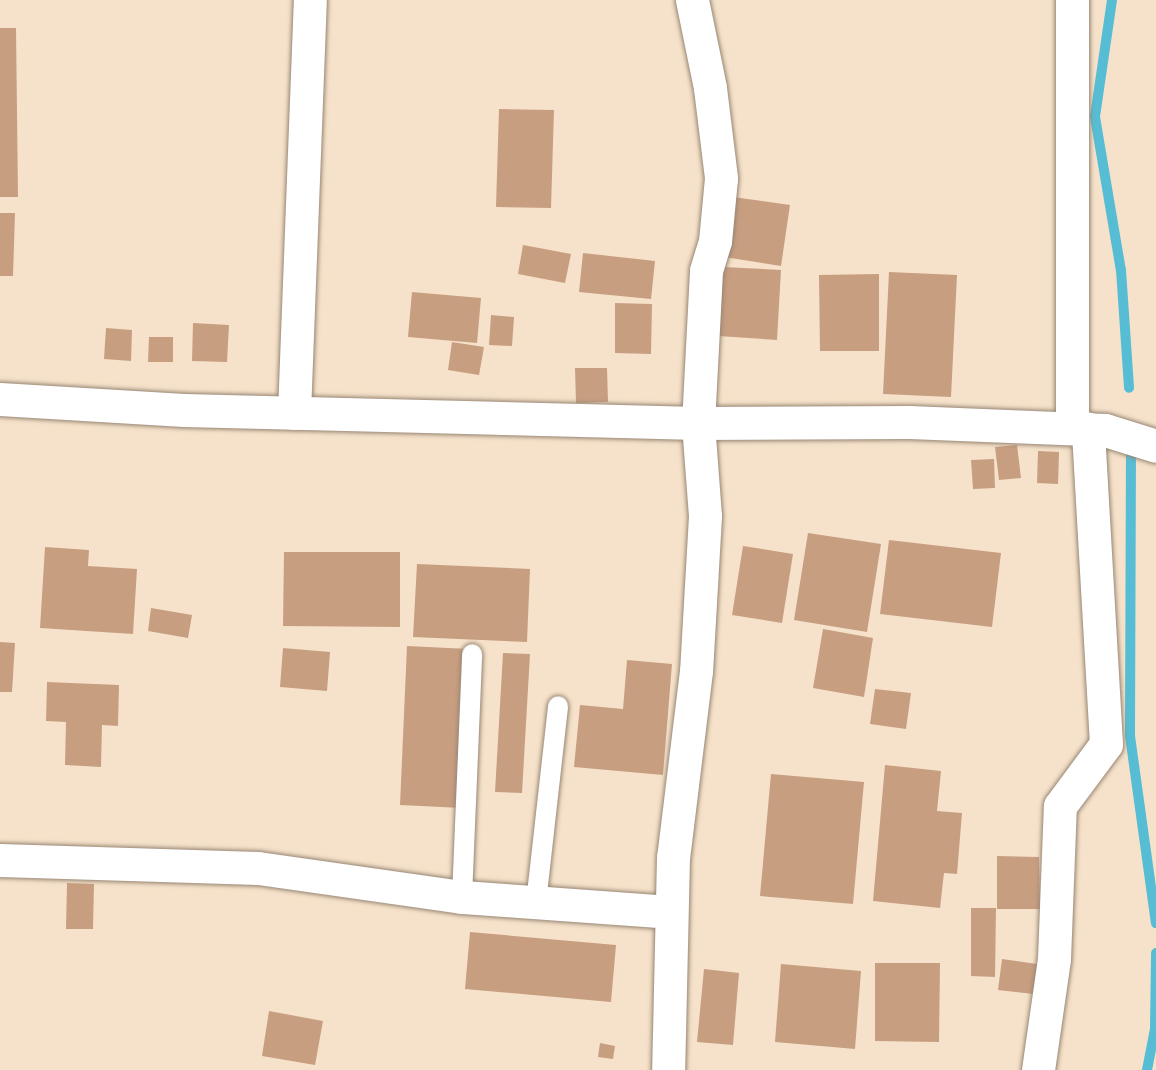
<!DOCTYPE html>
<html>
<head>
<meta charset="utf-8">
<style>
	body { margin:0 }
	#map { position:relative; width:1156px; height:1070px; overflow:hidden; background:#f6e2ca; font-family:"Old Standard TT",serif }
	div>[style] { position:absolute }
	.stream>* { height:10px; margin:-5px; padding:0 5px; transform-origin:5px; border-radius:5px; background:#56bdd4 }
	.building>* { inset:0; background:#c89e81 }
	.roads { filter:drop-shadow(0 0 2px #988674) drop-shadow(0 0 2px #988674) }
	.lane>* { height:20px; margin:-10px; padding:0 10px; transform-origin:10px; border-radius:10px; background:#fff }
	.street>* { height:33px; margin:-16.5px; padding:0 16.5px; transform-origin:16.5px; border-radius:16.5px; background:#fff }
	span { translate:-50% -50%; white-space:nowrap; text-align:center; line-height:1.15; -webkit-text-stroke:4.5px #fdfcf7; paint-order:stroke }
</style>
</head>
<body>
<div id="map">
	<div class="stream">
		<div style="left:1112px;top:0;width:118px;rotate:98.3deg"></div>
		<div style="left:1095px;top:117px;width:155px;rotate:80.4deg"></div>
		<div style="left:1121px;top:270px;width:118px;rotate:86.1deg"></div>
		<div style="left:1131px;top:444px;width:292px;rotate:90.2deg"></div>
		<div style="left:1130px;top:736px;width:189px;rotate:82.1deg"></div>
		<div style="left:1147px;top:1070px;width:42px;rotate:-79deg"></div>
		<div style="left:1155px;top:1029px;width:76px;rotate:-89.2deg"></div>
	</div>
	<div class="building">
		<div style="clip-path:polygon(0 28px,16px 28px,18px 197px,0 197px)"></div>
		<div style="clip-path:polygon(499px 109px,554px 110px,551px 208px,496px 207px)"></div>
		<div style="clip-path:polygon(733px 197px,790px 205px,781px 266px,724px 257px)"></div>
		<div style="clip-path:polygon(0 213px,15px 213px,13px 276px,0 276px)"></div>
		<div style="clip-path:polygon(523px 245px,571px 254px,565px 283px,518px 274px)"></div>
		<div style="clip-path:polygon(583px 253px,655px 261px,651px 299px,579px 292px)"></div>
		<div style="clip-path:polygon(723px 267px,781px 270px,777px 340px,718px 336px)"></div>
		<div style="clip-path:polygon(889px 272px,957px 275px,951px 397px,883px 394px)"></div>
		<div style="clip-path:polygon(879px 274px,879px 351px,820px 351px,819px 275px)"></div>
		<div style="clip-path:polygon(412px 292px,481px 298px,477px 343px,408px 337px)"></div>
		<div style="clip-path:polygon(615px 303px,652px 304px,651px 354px,615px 353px)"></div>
		<div style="clip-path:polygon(491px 315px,514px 317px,512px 346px,489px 345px)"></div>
		<div style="clip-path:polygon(193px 323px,229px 325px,227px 362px,192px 361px)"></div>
		<div style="clip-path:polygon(106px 328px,132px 330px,131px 361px,104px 359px)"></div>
		<div style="clip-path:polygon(149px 337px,173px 337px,173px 362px,148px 362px)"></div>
		<div style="clip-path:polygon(452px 342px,484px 347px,479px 375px,448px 370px)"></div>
		<div style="clip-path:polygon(575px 368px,607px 368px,608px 402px,576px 403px)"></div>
		<div style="clip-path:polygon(1017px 445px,1021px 478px,999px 480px,995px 447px)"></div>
		<div style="clip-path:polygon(1038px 451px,1059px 452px,1058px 484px,1037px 483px)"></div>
		<div style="clip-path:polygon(994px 459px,995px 488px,973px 489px,971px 460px)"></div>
		<div style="clip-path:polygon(808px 533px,881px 544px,867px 632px,794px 620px)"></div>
		<div style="clip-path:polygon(889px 540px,1001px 553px,992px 627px,880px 614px)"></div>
		<div style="clip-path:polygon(743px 546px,793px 554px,782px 623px,732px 615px)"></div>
		<div style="clip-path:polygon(45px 547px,89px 550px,88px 566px,137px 569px,133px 634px,40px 628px)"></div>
		<div style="clip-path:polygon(284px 552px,400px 552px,400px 627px,283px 626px)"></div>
		<div style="clip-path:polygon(417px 564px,530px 569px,527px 642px,413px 637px)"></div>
		<div style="clip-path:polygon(151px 608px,192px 615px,188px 638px,148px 631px)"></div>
		<div style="clip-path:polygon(823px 629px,873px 638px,864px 697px,813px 688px)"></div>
		<div style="clip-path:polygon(0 642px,15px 643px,12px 692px,0 692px)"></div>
		<div style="clip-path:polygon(407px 646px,469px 649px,462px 808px,400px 805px)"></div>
		<div style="clip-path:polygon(283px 648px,330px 652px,327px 691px,280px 687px)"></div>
		<div style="clip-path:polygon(503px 653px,530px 654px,522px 793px,495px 792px)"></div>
		<div style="clip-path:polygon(627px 660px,672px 664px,663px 775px,574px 767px,580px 705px,623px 709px)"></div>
		<div style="clip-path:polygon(47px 682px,119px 685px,118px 726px,102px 725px,101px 767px,65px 765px,66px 722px,46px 721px)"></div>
		<div style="clip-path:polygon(875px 689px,911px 693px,906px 729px,870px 724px)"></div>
		<div style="clip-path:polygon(885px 765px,941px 771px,937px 811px,962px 813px,957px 874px,944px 873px,940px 908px,873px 901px)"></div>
		<div style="clip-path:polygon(771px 774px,864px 782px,853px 904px,760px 896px)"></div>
		<div style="clip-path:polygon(997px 856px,1039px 857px,1040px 909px,997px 909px)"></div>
		<div style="clip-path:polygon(67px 883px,94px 884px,93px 929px,66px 929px)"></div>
		<div style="clip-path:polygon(971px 908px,996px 908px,995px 977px,971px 976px)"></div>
		<div style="clip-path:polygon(470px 932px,616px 945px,611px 1002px,465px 989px)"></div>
		<div style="clip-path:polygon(1002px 959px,1037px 964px,1033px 994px,998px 990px)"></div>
		<div style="clip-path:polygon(875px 963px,940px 963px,939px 1042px,875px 1041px)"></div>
		<div style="clip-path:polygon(781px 964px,861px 971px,855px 1049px,775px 1042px)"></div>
		<div style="clip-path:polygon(704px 969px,739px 973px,733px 1045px,697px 1042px)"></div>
		<div style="clip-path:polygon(269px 1011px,323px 1021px,315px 1065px,262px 1056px)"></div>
		<div style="clip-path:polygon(600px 1043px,615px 1046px,613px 1059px,598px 1057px)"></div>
	</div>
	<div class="roads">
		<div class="lane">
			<div style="left:462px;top:897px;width:243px;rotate:-87.6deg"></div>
			<div style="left:536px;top:903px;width:198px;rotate:-83.6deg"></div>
		</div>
		<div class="street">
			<div style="left:692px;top:0;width:90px;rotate:78.4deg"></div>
			<div style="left:710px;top:88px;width:91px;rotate:83deg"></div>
			<div style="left:721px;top:178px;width:63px;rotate:95.4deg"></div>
			<div style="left:715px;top:241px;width:31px;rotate:107deg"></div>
			<div style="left:706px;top:271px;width:152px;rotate:93deg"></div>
			<div style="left:698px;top:423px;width:211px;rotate:-0.3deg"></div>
			<div style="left:909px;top:422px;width:196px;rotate:2.3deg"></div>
			<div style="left:1105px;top:430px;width:53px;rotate:17.4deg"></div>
			<div style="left:0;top:399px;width:184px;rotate:3.4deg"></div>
			<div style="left:184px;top:410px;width:514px;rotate:1.45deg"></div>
			<div style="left:698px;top:423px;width:93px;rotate:85.7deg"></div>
			<div style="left:705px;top:516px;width:155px;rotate:93.3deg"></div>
			<div style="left:696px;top:671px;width:187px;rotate:97deg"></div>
			<div style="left:673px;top:857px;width:213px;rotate:91.3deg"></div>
			<div style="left:294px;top:413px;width:413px;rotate:-87.8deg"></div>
			<div style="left:1072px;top:428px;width:428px;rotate:-90deg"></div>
			<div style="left:0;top:860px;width:258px;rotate:1.8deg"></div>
			<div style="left:258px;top:868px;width:206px;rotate:8.1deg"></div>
			<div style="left:462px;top:897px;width:209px;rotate:4.1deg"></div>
			<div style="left:1038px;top:1070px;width:112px;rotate:-81.8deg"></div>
			<div style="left:1054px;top:959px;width:153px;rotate:-87.8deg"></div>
			<div style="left:1060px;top:806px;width:77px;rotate:-53.4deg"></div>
			<div style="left:1106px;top:744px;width:316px;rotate:-93.3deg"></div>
		</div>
	</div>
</div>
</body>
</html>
